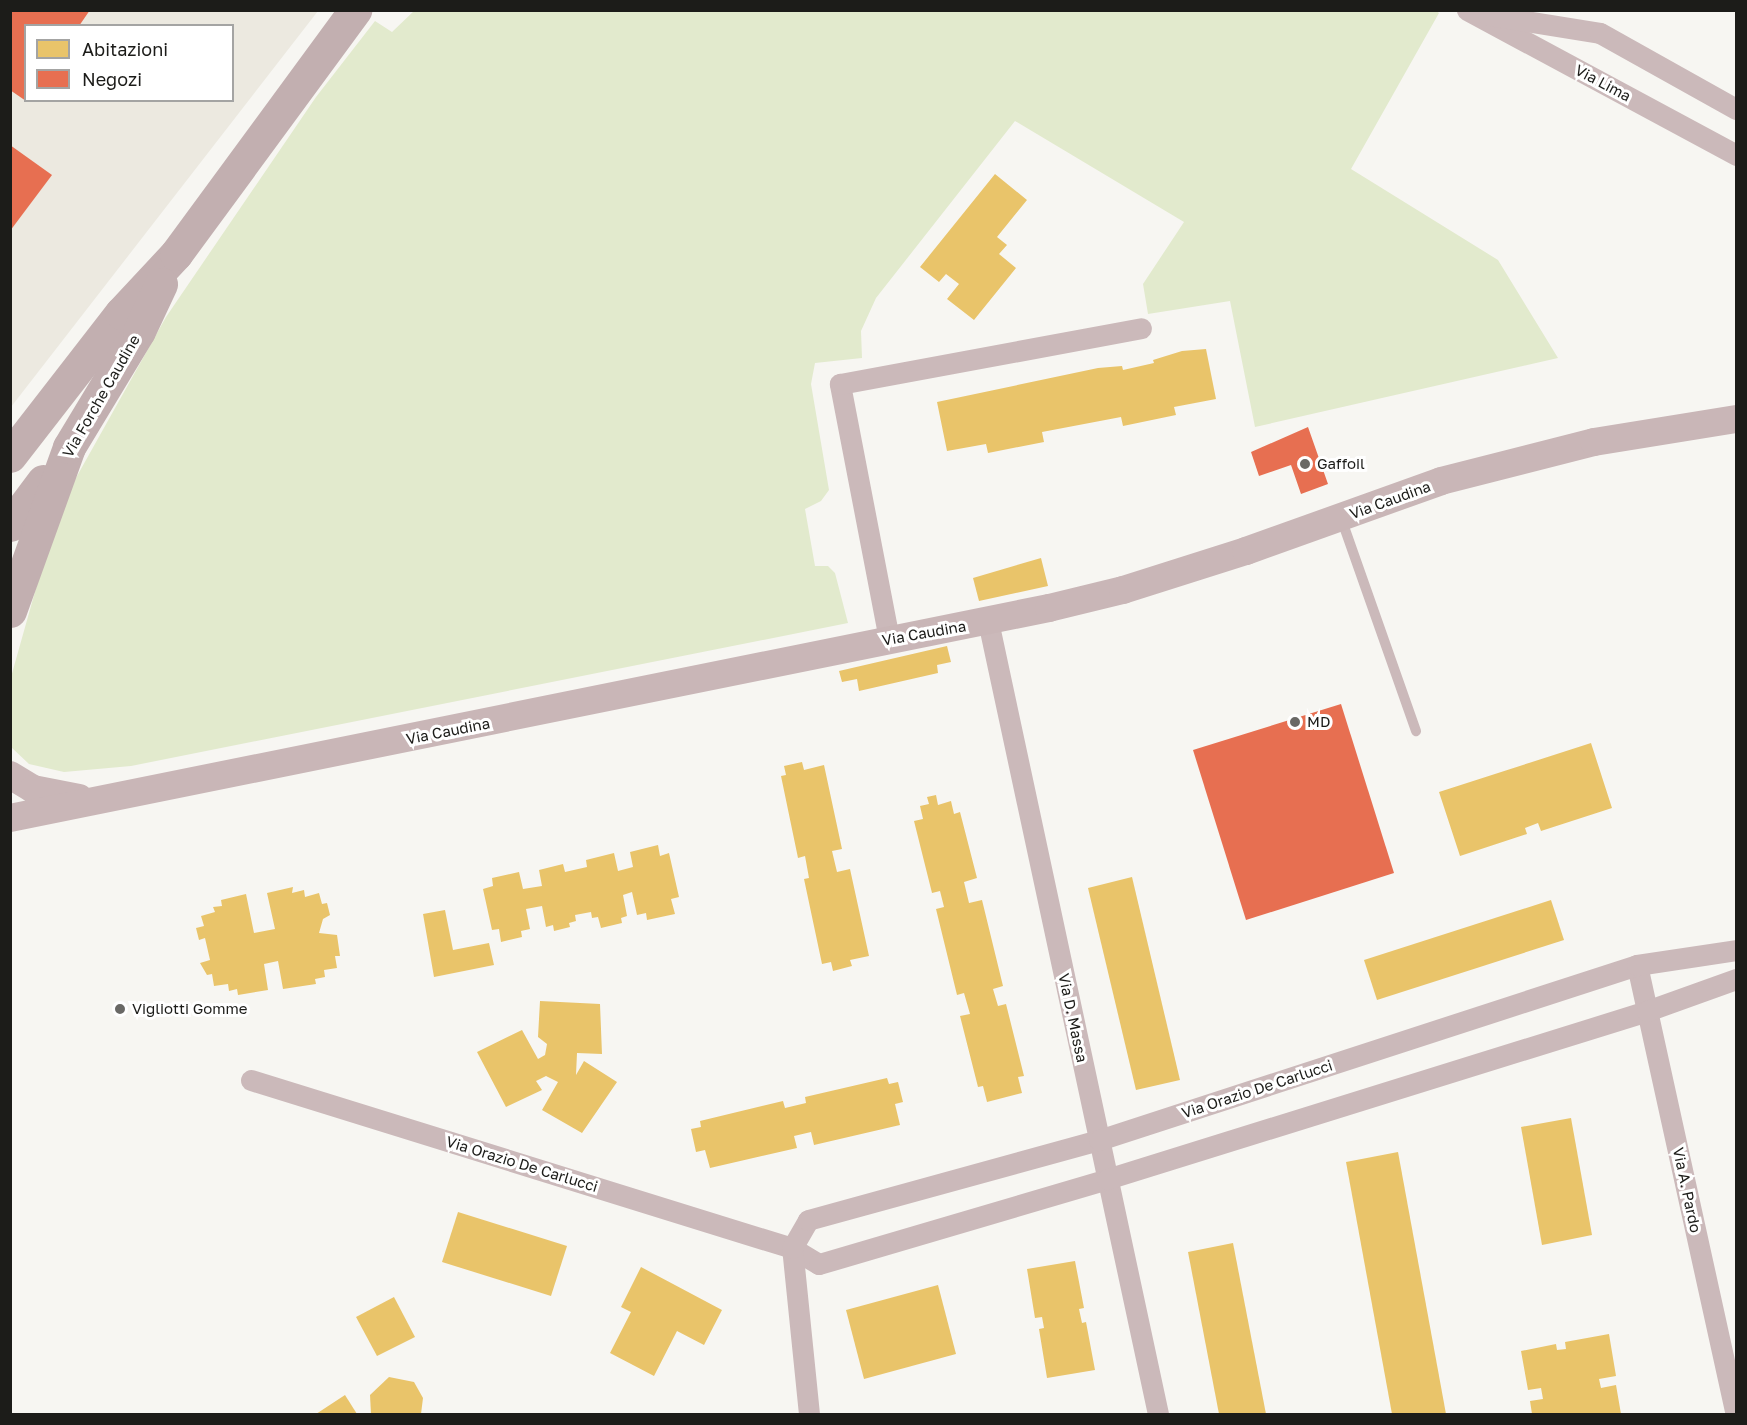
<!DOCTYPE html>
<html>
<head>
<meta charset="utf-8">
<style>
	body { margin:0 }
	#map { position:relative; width:1747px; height:1425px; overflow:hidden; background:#f7f6f2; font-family:"Golos Text",sans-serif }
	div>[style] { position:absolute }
	.built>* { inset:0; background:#ece9e0 }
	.green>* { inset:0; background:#e2eacd }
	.homes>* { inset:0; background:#e9c46a }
	.shops>* { inset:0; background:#e76f51 }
	.service>* { height:10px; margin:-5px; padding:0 5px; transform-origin:5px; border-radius:5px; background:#cbb9ba }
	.minor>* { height:21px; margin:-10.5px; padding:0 10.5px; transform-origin:10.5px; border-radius:10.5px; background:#cbb9ba }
	.secondary>* { height:28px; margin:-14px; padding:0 14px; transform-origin:14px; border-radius:14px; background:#c9b6b7 }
	.primary>* { height:33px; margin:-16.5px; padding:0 16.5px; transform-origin:16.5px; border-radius:16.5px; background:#c2afb0 }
	.dots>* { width:16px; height:16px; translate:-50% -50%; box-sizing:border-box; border:3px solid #fff; border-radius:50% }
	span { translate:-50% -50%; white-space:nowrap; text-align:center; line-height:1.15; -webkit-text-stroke:6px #fff; paint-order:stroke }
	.street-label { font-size:15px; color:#1c1c19 }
	.poi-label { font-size:15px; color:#1c1c19 }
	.left { translate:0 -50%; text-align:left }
	.frame { position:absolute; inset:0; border:12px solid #1c1c19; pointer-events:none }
	.legend { position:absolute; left:24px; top:24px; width:210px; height:78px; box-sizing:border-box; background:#fff; border:2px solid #a4a4a3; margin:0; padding:8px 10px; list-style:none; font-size:18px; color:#1c1c19 }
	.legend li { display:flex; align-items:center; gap:12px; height:30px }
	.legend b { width:30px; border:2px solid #a4a4a3 }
</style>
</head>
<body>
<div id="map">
	<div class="built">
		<div style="clip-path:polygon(evenodd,11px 11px,318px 11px,11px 407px,11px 11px,26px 26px,232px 26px,232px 100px,26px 100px,26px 26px)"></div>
	</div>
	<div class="green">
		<div style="clip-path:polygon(415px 10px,1435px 10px,1439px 13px,1351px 169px,1498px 260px,1558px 358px,1255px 427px,1230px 301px,1148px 314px,1143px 284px,1184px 222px,1015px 121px,876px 298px,861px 331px,862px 358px,815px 363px,811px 384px,829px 490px,821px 501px,805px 509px,815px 566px,828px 566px,835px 573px,848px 623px,131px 766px,64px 772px,29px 764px,11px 747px,11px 677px,58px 510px,166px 317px,316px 97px,375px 21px,392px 32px)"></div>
	</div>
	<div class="homes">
		<div style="clip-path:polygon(995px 174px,1027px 200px,997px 237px,1007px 245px,999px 254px,1016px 268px,974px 320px,947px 299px,959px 284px,946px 274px,939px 282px,920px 267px)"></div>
		<div style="clip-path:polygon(1206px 349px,1216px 399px,1174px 407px,1176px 415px,1123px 426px,1121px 417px,1042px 432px,1044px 442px,988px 453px,986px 444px,947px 451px,937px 402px,1098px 368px,1122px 366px,1123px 370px,1154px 363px,1153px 360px,1182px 351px)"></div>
		<div style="clip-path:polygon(1041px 558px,1048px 586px,979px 601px,973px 578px)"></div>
		<div style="clip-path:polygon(947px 646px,951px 662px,937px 665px,938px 673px,859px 691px,857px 679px,842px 682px,839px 671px)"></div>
		<div style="clip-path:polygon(1591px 743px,1612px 808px,1541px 831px,1538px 823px,1525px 828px,1527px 834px,1460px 856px,1439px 792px)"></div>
		<div style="clip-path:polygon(802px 762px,804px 770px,824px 765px,842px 849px,832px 851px,837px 872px,850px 869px,869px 956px,850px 960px,852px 966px,833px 971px,831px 962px,822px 964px,804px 879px,809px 878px,805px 856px,798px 858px,781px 776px,786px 775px,784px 766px)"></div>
		<div style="clip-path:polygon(936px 795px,938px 805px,951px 801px,954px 814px,960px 812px,977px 878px,964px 882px,969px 903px,982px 900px,1003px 986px,993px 989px,998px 1006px,1006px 1004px,1024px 1076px,1018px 1077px,1022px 1093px,987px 1102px,983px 1086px,978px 1087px,960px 1016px,970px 1014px,964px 993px,957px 995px,936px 909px,944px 907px,940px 891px,932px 893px,914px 821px,923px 819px,920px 806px,929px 804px,927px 797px)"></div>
		<div style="clip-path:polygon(658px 845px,660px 856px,669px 853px,679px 897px,671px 899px,675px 914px,647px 920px,646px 913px,637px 915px,632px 892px,623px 895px,627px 916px,621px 918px,622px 923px,601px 928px,598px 917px,592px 918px,591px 912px,575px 915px,576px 921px,569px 923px,570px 927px,554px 931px,553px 925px,546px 927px,542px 906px,526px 909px,530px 929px,521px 931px,522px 937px,501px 942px,499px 929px,492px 930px,483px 889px,493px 886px,492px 878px,519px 872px,523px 889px,542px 886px,539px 870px,563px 864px,565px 872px,587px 867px,586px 860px,614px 853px,618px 871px,633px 867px,630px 852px)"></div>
		<div style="clip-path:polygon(1132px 877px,1180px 1080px,1136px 1090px,1088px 888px)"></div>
		<div style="clip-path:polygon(293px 887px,292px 893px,304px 890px,305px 897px,319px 893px,322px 904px,327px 903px,330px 915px,323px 919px,319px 933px,337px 935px,340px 956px,335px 956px,337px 968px,324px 970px,325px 977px,315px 979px,316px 984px,283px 989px,278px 961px,264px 964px,268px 990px,238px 995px,237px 989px,229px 991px,228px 984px,214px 986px,212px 974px,207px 975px,200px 963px,210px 960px,205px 938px,199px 940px,196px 928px,204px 926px,201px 916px,215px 912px,213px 907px,222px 906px,221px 900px,246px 894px,254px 933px,275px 929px,267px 893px)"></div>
		<div style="clip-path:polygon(1551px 900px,1564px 940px,1377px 1000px,1364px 960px)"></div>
		<div style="clip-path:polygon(445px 910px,453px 950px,489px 943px,494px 965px,434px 977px,423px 914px)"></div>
		<div style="clip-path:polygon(540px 1001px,600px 1004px,602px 1054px,577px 1053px,576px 1075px,584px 1061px,617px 1082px,582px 1133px,542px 1110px,558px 1082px,546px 1076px,536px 1081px,542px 1090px,506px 1107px,477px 1052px,522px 1030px,538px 1059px,545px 1055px,547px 1044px,538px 1037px)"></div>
		<div style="clip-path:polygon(887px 1078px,889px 1084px,898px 1082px,903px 1102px,895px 1104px,900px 1125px,814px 1145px,811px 1132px,794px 1136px,797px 1148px,710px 1168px,705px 1150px,696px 1152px,691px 1129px,701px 1127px,700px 1121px,783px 1101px,785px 1108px,806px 1103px,805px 1097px)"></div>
		<div style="clip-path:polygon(1571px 1118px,1592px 1235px,1542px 1245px,1521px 1127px)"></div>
		<div style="clip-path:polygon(1398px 1152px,1446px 1414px,1392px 1414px,1346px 1162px)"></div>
		<div style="clip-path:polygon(458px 1212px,567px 1246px,551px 1296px,442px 1262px)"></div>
		<div style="clip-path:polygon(1233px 1243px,1266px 1414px,1219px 1414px,1188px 1252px)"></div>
		<div style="clip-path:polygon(1075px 1261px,1084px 1308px,1079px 1309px,1082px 1323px,1086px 1322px,1095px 1370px,1047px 1378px,1039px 1329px,1044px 1328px,1042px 1317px,1035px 1318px,1027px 1269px)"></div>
		<div style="clip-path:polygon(641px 1267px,722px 1310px,704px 1345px,677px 1331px,654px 1376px,610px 1353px,631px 1312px,621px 1307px)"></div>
		<div style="clip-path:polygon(938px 1285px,956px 1354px,864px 1379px,846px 1310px)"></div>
		<div style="clip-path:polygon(394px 1297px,415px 1337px,377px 1356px,356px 1317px)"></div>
		<div style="clip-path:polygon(1609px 1334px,1616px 1376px,1599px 1379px,1601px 1388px,1616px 1385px,1621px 1414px,1532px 1414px,1530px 1401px,1543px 1399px,1541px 1388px,1528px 1390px,1521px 1351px,1556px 1344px,1557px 1350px,1566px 1349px,1565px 1342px)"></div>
		<div style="clip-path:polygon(389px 1377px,414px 1382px,423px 1398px,421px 1414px,371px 1414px,370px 1395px)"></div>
		<div style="clip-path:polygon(345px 1395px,357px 1414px,316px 1414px)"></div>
	</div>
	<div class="shops">
		<div style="clip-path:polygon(10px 10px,90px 10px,79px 26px,26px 26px,26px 101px,10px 90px)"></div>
		<div style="clip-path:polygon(10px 145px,52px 175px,10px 231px)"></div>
		<div style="clip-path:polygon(1308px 427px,1328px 484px,1301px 494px,1291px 465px,1259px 476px,1251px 452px)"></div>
		<div style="clip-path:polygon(1341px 704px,1394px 873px,1246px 920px,1193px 750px)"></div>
	</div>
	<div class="service">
		<div style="left:1341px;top:518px;width:226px;rotate:70.6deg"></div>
	</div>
	<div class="minor">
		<div style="left:1467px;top:10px;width:306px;rotate:28.3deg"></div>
		<div style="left:1488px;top:15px;width:113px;rotate:9.1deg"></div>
		<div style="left:1600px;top:33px;width:156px;rotate:29.2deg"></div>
		<div style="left:988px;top:621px;width:811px;rotate:77.9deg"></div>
		<div style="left:889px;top:639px;width:260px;rotate:-100.9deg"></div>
		<div style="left:840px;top:384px;width:306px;rotate:-10.5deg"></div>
		<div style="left:1637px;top:965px;width:460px;rotate:77.6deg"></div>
		<div style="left:251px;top:1080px;width:566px;rotate:17.25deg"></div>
		<div style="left:792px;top:1248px;width:31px;rotate:31deg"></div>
		<div style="left:819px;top:1264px;width:300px;rotate:-16.4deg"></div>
		<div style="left:1107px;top:1179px;width:566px;rotate:-17.28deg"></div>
		<div style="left:1647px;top:1011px;width:95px;rotate:-19.8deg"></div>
		<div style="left:809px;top:1414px;width:167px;rotate:-95.8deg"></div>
		<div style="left:792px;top:1248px;width:32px;rotate:-60deg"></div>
		<div style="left:808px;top:1220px;width:302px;rotate:-15.4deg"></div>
		<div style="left:1099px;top:1140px;width:566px;rotate:-18.02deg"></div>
		<div style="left:1637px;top:965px;width:100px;rotate:-8.6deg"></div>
	</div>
	<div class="secondary">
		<div style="left:10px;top:775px;width:27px;rotate:31deg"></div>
		<div style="left:33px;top:789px;width:47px;rotate:11.1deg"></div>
		<div style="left:10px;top:818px;width:1060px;rotate:-11.43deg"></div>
		<div style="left:1049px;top:608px;width:76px;rotate:-13.7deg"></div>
		<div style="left:1123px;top:590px;width:129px;rotate:-17.6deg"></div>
		<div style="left:1246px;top:551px;width:207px;rotate:-19.7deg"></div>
		<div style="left:1441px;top:481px;width:158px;rotate:-14.3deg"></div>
		<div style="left:1594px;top:442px;width:144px;rotate:-9.2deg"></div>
	</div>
	<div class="primary">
		<div style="left:10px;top:456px;width:181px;rotate:-52.2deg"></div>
		<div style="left:121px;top:313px;width:81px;rotate:-47deg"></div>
		<div style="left:176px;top:254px;width:303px;rotate:-53.7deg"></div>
		<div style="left:10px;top:525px;width:55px;rotate:-53.1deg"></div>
		<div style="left:10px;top:611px;width:174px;rotate:-70.2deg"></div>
		<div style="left:69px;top:447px;width:135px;rotate:-58.9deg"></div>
		<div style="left:139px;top:331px;width:52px;rotate:-64.9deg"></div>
	</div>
	<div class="dots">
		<div style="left:1305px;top:464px;background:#696865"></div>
		<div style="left:1295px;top:722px;background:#696865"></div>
		<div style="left:120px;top:1009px;background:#696865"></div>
	</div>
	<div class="street-label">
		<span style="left:1603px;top:83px;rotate:28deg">Via Lima</span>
		<span style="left:101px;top:396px;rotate:-60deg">Via Forche Caudine</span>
		<span style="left:1390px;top:500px;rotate:-20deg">Via Caudina</span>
		<span style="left:924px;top:633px;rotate:-10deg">Via Caudina</span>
		<span style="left:448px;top:731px;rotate:-11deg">Via Caudina</span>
		<span style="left:1073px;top:1018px;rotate:78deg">Via D. Massa</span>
		<span style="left:1257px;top:1089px;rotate:-18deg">Via Orazio De Carlucci</span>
		<span style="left:522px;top:1164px;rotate:17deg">Via Orazio De Carlucci</span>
		<span style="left:1687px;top:1190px;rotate:78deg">Via A. Pardo</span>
	</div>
	<div class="poi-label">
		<span class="left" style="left:1317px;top:464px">Gaffoil</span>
		<span class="left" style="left:1307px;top:722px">MD</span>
		<span class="left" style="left:132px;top:1009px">Vigliotti Gomme</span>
	</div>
	<div class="frame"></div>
	<ul class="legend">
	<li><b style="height:16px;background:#e9c46a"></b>Abitazioni</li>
	<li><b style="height:16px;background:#e76f51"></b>Negozi</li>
	</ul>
</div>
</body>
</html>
